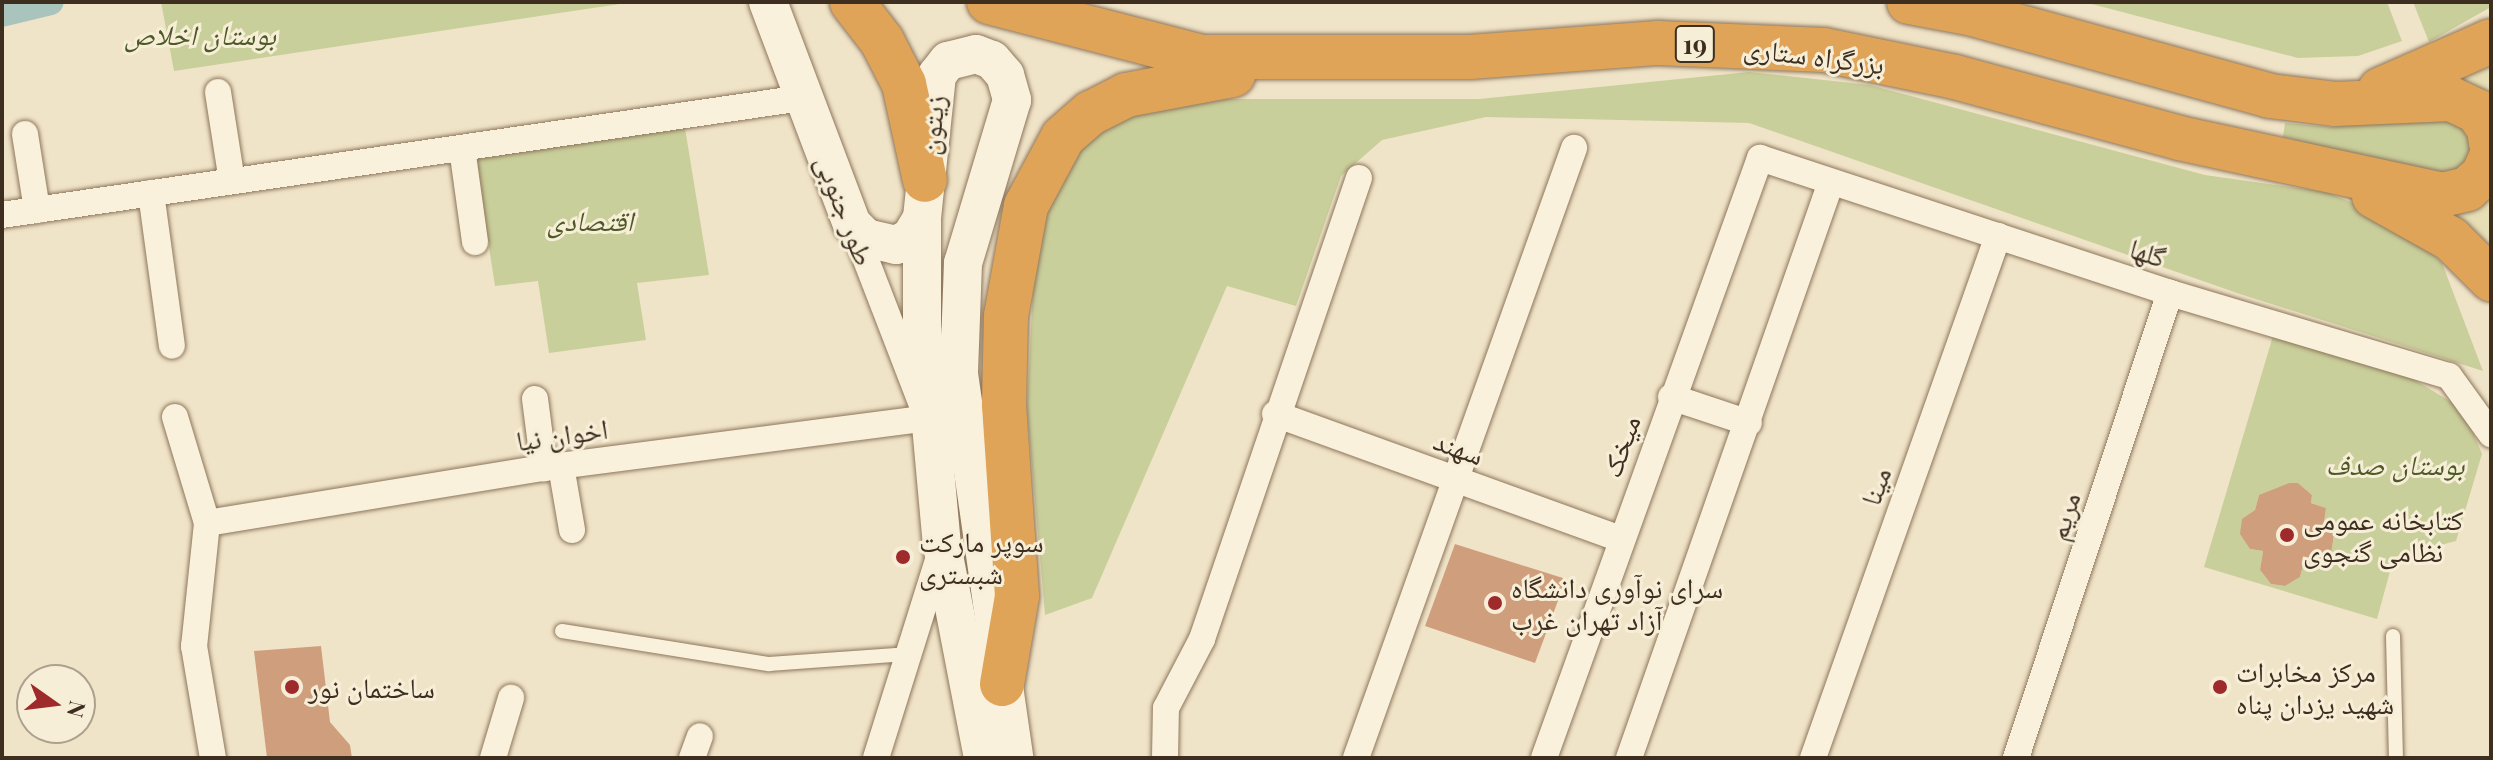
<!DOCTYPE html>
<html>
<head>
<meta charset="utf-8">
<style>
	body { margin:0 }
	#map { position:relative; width:2493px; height:760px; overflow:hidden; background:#f0e4c8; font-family:"Playfair Display","Noto Naskh Arabic",serif }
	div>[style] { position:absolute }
	.farmland>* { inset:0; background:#e6deb5 }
	.green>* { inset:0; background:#c9cf9b }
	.canal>* { height:26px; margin:-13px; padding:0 13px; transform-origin:13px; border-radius:13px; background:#a9c4bc }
	.building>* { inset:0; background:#cf9f7d }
	.roads { filter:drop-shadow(0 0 2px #8d765c) drop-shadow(0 0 2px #8d765c) }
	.lane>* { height:14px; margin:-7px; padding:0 7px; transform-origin:7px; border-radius:7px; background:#faf1dc }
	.street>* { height:26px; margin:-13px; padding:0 13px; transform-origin:13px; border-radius:13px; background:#faf1dc }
	.secondary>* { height:38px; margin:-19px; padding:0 19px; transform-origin:19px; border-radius:19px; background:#faf1dc }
	.highway>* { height:44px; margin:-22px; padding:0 22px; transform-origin:22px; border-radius:22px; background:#e0a458 }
	.dots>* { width:22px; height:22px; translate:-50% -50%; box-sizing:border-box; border:4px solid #f7eed8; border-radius:50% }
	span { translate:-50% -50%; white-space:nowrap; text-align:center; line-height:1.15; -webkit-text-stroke:6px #f7eed8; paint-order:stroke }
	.shield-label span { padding:2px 6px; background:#f7eed8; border:2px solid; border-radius:6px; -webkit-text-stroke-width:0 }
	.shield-label { font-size:26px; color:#3d2e20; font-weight:700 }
	.park-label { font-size:28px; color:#4d5a26; font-style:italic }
	.street-label { font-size:28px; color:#3d2e20 }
	.poi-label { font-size:28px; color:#3d2e20 }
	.left { translate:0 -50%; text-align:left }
	.frame { position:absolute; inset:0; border:4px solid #3d2e20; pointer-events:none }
	.north { position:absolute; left:16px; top:664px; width:80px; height:80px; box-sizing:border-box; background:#f7eed8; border:2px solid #ada18e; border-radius:50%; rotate:104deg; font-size:22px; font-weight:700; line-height:32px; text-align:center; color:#3d2e20 }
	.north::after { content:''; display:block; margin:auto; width:28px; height:36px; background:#9e2a2b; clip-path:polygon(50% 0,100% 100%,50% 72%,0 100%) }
</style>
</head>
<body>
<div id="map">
	<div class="farmland">
		<div style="clip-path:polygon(2491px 58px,2491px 100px,2445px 82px)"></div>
		<div style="clip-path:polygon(2491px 191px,2491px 258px,2422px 204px)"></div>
	</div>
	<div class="green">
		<div style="clip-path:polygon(161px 2px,633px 2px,174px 71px)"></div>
		<div style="clip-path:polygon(2084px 2px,2387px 2px,2402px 41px,2358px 56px,2298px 58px)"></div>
		<div style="clip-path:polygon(2413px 2px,2491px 2px,2491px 7px,2429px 42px)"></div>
		<div style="clip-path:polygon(1749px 72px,1870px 85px,2205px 175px,2326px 192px,2399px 222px,2442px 263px,2483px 371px,2240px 294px,1749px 123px,1486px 117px,1382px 140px,1341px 176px,1296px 306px,1227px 286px,1092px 598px,1045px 615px,1027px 409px,1033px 288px,1048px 198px,1082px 147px,1120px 118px,1167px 99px,1479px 99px)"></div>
		<div style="clip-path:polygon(2453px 111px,2479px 143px,2457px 180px,2283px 137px,2285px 123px,2331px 127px)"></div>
		<div style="clip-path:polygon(685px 128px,709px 275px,637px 283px,646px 340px,549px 353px,538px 281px,495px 286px,475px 157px)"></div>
		<div style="clip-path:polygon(evenodd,2273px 336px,2403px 373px,2463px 409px,2482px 454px,2456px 541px,2394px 557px,2377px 619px,2204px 567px,2273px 336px,2289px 483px,2298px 483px,2312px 495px,2311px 503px,2326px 508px,2324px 523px,2334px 536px,2331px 554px,2315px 565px,2304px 562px,2300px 577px,2285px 586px,2271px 584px,2260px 570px,2263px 551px,2250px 549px,2243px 519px,2255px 510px,2259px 495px,2273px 496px,2289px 483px)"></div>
	</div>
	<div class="canal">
		<div style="left:2px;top:14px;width:50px;rotate:-13.8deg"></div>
	</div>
	<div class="building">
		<div style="clip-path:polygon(2289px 483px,2298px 483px,2312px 495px,2311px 503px,2326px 508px,2324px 523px,2334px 535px,2331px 554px,2315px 565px,2304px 562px,2300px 577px,2285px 586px,2271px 584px,2260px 570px,2263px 551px,2250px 549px,2240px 534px,2242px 519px,2255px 510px,2259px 495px)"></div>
		<div style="clip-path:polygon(1455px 544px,1566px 579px,1535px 663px,1425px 626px)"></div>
		<div style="clip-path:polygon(321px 646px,330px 722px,350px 745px,352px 758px,267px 758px,254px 651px)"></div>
	</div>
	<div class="roads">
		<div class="lane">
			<div style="left:562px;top:631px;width:210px;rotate:9.1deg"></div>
			<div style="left:769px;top:664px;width:138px;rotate:-4.1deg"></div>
			<div style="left:2393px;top:636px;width:122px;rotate:88.6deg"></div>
		</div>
		<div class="street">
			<div style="left:218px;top:92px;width:90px;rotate:81.1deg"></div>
			<div style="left:25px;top:134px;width:77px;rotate:81deg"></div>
			<div style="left:462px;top:148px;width:95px;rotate:82.1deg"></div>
			<div style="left:151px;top:193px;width:154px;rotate:82.2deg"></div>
			<div style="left:2px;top:215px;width:809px;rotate:-8.32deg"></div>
			<div style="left:1671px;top:397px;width:82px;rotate:18.4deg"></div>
			<div style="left:535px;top:399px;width:70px;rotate:82.6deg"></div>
			<div style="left:1275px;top:414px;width:367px;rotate:19.9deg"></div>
			<div style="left:175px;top:417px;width:111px;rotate:73.2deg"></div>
			<div style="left:207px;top:523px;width:124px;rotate:96deg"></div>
			<div style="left:194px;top:646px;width:114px;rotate:80.4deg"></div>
			<div style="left:561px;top:466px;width:65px;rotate:80.2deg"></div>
			<div style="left:207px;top:523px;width:341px;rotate:-9.3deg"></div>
			<div style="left:544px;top:468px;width:386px;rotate:-7.4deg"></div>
			<div style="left:927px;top:418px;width:208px;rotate:-111.1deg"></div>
			<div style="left:493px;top:758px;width:63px;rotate:-73.3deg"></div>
			<div style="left:692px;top:758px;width:23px;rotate:-70deg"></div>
			<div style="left:876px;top:758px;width:218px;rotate:-72.6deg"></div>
			<div style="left:1165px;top:758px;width:50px;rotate:-88.9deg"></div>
			<div style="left:1166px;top:708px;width:78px;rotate:-62.4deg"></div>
			<div style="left:1202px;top:639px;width:487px;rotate:-71.2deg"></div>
			<div style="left:1356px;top:758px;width:648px;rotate:-70.33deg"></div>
			<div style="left:1544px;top:758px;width:638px;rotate:-70.2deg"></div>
			<div style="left:1760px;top:158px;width:432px;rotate:18.2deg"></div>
			<div style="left:2170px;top:293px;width:291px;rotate:16.6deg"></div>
			<div style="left:2449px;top:376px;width:72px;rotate:54.1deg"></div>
			<div style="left:1629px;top:758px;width:610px;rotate:-70.67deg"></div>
			<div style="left:1813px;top:758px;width:554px;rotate:-70.49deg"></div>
			<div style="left:2016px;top:758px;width:490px;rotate:-71.7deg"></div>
		</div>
		<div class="secondary">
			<div style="left:768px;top:2px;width:237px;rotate:69.3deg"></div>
			<div style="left:852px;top:224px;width:20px;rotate:45deg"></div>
			<div style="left:866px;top:238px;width:31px;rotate:13deg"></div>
			<div style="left:896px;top:245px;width:16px;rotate:-27deg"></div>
			<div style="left:910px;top:238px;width:23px;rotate:-59deg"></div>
			<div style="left:983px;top:758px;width:216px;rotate:-100.9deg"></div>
			<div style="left:942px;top:546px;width:219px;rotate:-95.2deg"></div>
			<div style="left:922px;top:328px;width:110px;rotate:-90deg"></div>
			<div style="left:922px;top:218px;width:144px;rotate:-84deg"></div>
			<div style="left:937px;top:75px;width:18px;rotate:-52deg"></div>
			<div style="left:948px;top:61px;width:29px;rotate:-14deg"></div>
			<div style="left:976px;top:54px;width:17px;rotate:21deg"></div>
			<div style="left:992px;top:60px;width:20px;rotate:49deg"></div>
			<div style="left:1005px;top:75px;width:26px;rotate:74deg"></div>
			<div style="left:1012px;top:100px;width:170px;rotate:106.7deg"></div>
			<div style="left:963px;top:263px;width:111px;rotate:92.1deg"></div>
			<div style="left:959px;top:374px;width:388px;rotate:81.8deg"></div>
		</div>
		<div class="highway">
			<div style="left:852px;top:2px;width:49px;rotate:52.4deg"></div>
			<div style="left:882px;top:41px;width:48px;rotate:62.9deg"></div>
			<div style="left:904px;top:84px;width:98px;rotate:77.7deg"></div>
			<div style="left:989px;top:2px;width:220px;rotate:14.5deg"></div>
			<div style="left:1202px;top:57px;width:268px"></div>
			<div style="left:1470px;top:57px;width:189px;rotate:-4.3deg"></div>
			<div style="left:1658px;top:43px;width:166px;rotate:2.4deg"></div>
			<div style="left:1824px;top:50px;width:134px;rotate:11.6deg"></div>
			<div style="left:1955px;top:77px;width:232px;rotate:15.2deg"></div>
			<div style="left:2179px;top:138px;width:269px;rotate:12.2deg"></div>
			<div style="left:2442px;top:195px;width:26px;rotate:-13deg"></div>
			<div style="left:2467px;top:189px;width:21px;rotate:-41deg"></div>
			<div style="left:2483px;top:175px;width:20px;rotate:-66deg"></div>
			<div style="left:1909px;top:2px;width:65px;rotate:10.6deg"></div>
			<div style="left:1973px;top:14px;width:308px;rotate:15.4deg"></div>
			<div style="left:2270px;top:96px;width:65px;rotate:7deg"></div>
			<div style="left:2335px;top:104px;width:116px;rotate:-2.5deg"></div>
			<div style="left:2451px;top:99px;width:29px;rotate:25deg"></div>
			<div style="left:2477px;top:111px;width:22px;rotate:56deg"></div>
			<div style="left:2489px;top:129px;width:14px;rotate:82deg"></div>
			<div style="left:2380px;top:90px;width:121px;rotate:-23.8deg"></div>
			<div style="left:2374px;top:196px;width:88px;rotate:29.2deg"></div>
			<div style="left:2451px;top:239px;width:57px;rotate:45deg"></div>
			<div style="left:1002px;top:684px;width:89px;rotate:-80.3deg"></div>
			<div style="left:1017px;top:596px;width:192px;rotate:-93.9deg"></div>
			<div style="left:1004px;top:404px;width:88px;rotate:-88.7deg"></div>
			<div style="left:1006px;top:316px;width:112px;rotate:-79.7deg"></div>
			<div style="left:1026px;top:206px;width:78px;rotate:-61.8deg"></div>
			<div style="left:1063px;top:137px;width:37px;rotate:-41deg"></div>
			<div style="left:1091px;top:113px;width:39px;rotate:-27deg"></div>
			<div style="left:1126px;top:95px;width:109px;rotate:-10.6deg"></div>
		</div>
	</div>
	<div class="dots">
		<div style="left:2287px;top:535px;background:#9e2a2b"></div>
		<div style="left:903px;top:557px;background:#9e2a2b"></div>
		<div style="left:1495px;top:603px;background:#9e2a2b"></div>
		<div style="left:292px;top:687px;background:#9e2a2b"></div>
		<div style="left:2220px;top:687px;background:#9e2a2b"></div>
	</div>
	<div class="shield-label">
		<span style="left:1695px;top:44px">19</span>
	</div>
	<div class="park-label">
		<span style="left:200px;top:34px">بوستان اخلاص</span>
		<span style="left:590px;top:220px">اقتصادی</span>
		<span style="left:2395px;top:464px">بوستان صدف</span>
	</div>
	<div class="street-label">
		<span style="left:1814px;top:55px;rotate:7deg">بزرگراه ستاری</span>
		<span style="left:931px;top:125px;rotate:-84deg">زیتون</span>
		<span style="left:846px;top:210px;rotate:69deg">طور جنوبی</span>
		<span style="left:2148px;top:252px;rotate:18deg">گلها</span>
		<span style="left:562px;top:434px;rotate:-8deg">اخوان نیا</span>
		<span style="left:1620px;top:446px;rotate:-70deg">میخک</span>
		<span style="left:1459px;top:447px;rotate:20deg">سهند</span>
		<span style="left:1875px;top:486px;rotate:-70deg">مینا</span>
		<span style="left:2063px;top:516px;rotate:-72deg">مریم</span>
	</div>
	<div class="poi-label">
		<span class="left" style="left:2303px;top:535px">کتابخانه عمومی<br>نظامی گنجوی</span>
		<span class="left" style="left:919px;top:557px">سوپر مارکت<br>شبستری</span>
		<span class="left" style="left:1511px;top:603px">سرای نوآوری دانشگاه<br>آزاد تهران غرب</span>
		<span class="left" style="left:2236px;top:687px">مرکز مخابرات<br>شهید یزدان پناه</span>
		<span class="left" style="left:308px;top:687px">ساختمان نور</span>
	</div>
	<div class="frame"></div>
	<div class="north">N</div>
</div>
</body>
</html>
